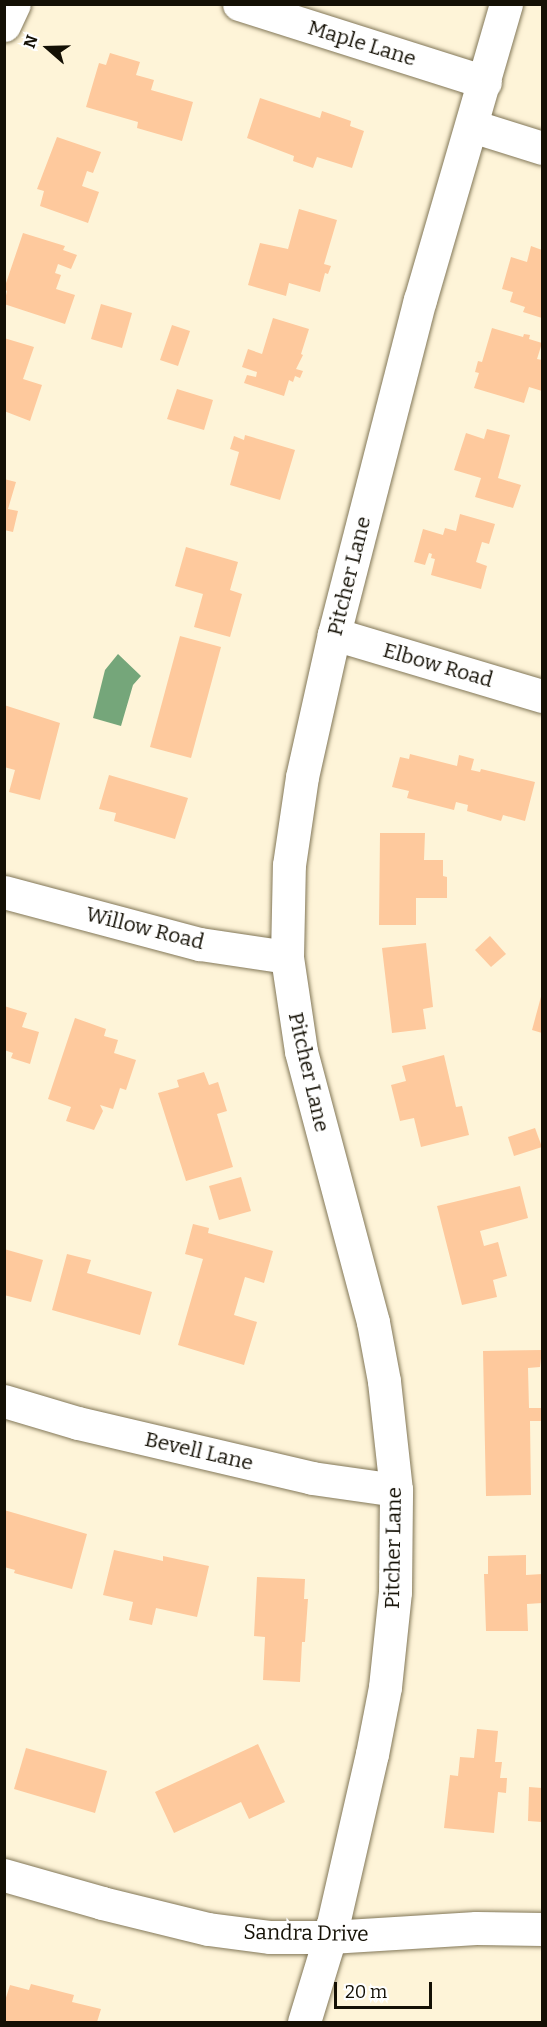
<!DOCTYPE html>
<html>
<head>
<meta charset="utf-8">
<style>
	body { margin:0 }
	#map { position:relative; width:547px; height:2027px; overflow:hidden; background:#fef4d8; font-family:Bitter,serif }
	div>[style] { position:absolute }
	.water>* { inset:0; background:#75a67a }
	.building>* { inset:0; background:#fec99d }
	.roads { filter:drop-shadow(0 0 2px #827758) drop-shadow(0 0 2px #827758) }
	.street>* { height:33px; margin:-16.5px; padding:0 16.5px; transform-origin:16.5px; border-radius:16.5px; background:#fff }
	span { translate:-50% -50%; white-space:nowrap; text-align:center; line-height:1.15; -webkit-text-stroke:5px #fff; paint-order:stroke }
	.street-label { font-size:21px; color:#141005 }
	.frame { position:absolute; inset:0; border:6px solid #141005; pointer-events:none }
	.north { position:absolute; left:18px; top:18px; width:60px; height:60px; -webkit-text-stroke:4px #fff; paint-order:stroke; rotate:290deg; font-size:16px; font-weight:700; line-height:24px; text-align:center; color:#141005 }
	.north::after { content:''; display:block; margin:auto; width:21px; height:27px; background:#141005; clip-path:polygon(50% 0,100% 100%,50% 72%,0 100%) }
	.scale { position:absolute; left:334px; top:1982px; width:98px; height:27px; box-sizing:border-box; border:3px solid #141005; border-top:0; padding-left:8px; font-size:18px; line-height:21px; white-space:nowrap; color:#141005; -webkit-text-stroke:4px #fff; paint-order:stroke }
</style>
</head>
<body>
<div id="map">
	<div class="water">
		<div style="clip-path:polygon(118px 654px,141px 676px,133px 685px,121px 726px,93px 718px,105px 670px)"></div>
	</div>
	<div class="building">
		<div style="clip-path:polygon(110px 53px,140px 62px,136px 75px,154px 80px,151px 90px,193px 102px,182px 141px,137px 128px,138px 122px,86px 107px,99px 63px,106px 65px)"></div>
		<div style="clip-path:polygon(260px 98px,320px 118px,322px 111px,351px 121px,350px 126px,364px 131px,352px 168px,317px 157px,313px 168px,293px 161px,294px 156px,247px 138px)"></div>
		<div style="clip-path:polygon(57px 137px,101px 152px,93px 173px,87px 171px,82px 186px,99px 192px,88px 223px,40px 206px,44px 191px,37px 189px)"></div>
		<div style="clip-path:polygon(299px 209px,337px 220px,324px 264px,331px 266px,328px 274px,325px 273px,320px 292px,289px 283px,286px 296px,248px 285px,260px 243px,288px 249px)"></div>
		<div style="clip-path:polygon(23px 233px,65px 246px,63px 250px,77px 255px,71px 269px,58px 264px,55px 273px,61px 275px,56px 289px,75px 295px,65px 324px,4px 304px,7px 291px,4px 289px)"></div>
		<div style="clip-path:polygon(531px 246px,542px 250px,542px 318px,523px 312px,525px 307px,510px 302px,513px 292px,502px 289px,511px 257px,527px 262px)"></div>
		<div style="clip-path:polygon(101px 304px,132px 313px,122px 348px,91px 339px)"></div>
		<div style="clip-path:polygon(273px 318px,309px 329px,301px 354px,303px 355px,296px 369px,303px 371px,300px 378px,295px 376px,293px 382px,289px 380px,284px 396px,244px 383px,247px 375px,256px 377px,257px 372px,242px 367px,248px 349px,262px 354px)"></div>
		<div style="clip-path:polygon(172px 325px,190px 331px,178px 366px,160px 360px)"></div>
		<div style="clip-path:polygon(492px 328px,523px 337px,524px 334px,530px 335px,529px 339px,542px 343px,537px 359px,542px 360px,542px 391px,529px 387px,524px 403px,474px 388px,479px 373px,475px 372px,478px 361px,482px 362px)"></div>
		<div style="clip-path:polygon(4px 338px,34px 347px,23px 379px,42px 385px,30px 421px,4px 411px)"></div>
		<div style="clip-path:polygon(177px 389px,213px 400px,204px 430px,167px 419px)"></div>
		<div style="clip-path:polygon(487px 429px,510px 435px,498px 478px,521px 485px,513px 508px,475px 497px,481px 478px,454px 470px,466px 433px,484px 439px)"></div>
		<div style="clip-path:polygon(245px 435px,295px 450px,280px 500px,230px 485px,239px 452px,230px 449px,234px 436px,244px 440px)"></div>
		<div style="clip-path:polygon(4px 479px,16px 482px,8px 509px,18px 511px,13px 532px,4px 530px)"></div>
		<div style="clip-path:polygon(460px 514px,495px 524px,489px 544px,482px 542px,476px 562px,487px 566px,481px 589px,431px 575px,435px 559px,431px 558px,432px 554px,429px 553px,425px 565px,414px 562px,423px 529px,443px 535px,445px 528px,456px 531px)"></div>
		<div style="clip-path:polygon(186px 547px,238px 562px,230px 590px,242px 594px,230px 637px,194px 627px,203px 594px,175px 586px)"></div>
		<div style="clip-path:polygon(180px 636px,221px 647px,191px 758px,150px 747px)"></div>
		<div style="clip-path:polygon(4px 705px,60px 723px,40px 800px,9px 792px,15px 770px,4px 767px)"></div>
		<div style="clip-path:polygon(410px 754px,457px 766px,459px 755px,474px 759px,471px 770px,480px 772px,481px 769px,535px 782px,525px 821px,503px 815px,501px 821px,467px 811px,468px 805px,456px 802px,454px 810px,407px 798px,409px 791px,392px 787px,400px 757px,409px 759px)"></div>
		<div style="clip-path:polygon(109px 775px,188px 798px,175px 839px,114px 821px,116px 813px,99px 809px)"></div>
		<div style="clip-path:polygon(380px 833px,425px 833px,424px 860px,443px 860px,443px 876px,447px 877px,447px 898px,416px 898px,416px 925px,379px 925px)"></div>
		<div style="clip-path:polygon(490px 936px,506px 954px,491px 967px,475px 950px)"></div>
		<div style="clip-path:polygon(426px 943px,433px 1007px,423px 1009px,426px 1029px,392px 1033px,382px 948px)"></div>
		<div style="clip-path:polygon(542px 993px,542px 1033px,532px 1030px)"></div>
		<div style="clip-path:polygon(4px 1006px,27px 1013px,22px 1027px,39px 1032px,30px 1064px,11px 1058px,13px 1053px,4px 1050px)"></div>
		<div style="clip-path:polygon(75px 1018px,106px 1029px,104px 1036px,118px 1040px,114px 1053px,136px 1060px,126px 1090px,120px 1088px,113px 1109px,100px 1105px,103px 1111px,94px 1130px,66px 1121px,71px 1107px,48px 1099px)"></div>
		<div style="clip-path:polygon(444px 1055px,456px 1107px,462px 1106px,469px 1135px,421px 1147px,414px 1118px,400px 1121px,391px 1085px,406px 1081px,402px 1066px)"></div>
		<div style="clip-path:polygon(204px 1072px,209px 1085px,218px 1082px,227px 1111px,217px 1114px,233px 1167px,186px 1181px,158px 1093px,179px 1087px,177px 1080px)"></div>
		<div style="clip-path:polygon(535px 1128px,542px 1147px,514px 1156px,508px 1137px)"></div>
		<div style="clip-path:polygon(241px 1177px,251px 1211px,219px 1220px,209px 1186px)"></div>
		<div style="clip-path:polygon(520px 1186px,528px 1218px,480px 1231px,484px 1246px,498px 1242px,507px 1276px,493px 1280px,497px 1297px,462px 1305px,437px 1206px)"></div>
		<div style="clip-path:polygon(193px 1224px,209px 1228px,208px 1233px,273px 1251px,264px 1283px,245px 1277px,234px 1315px,257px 1322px,244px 1365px,178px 1345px,203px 1259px,185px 1254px)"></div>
		<div style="clip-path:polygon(4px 1249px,43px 1260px,31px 1302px,4px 1295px)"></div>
		<div style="clip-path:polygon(67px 1254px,91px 1260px,87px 1273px,152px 1292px,140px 1335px,52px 1310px)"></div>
		<div style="clip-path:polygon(542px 1350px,540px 1367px,528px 1368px,529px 1408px,541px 1408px,541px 1421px,530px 1421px,531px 1495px,486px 1496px,483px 1351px)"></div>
		<div style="clip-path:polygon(4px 1510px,87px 1534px,72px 1589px,14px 1573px,15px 1570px,4px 1567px)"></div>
		<div style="clip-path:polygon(114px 1550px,163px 1561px,163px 1556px,209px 1566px,197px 1617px,156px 1608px,152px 1625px,129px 1620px,133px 1602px,103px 1595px)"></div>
		<div style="clip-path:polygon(526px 1555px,526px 1575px,542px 1574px,542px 1603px,527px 1604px,528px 1631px,486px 1631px,484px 1574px,488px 1574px,488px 1556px)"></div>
		<div style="clip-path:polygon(257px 1577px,305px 1579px,304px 1599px,308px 1599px,305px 1642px,302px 1642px,300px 1682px,263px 1680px,265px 1637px,254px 1636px)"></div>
		<div style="clip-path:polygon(477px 1729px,498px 1731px,495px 1762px,502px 1762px,500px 1778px,507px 1778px,506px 1793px,498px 1792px,494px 1833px,444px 1828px,450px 1775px,458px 1776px,460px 1757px,474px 1758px)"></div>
		<div style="clip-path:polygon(258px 1744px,285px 1802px,249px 1819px,241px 1802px,174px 1833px,155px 1792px)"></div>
		<div style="clip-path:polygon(26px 1748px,107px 1771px,95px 1813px,14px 1789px)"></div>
		<div style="clip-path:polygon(529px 1787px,542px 1788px,542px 1822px,528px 1821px)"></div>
		<div style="clip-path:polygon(31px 1984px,74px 1995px,72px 2002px,101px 2009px,97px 2022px,4px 2022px,4px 2004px,10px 1985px,29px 1990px)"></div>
	</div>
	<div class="roads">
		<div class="street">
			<div style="left:239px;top:4px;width:258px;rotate:17.6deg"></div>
			<div style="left:4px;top:25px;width:23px;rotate:-65deg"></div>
			<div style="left:472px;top:126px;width:73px;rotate:17.4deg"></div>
			<div style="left:334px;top:634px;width:217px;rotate:16.6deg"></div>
			<div style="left:4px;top:892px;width:203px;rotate:14.9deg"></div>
			<div style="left:200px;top:944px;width:88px;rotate:8.5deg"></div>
			<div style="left:4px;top:1401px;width:77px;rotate:16.6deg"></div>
			<div style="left:78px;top:1423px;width:240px;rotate:13.2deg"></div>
			<div style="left:312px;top:1478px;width:85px;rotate:8.1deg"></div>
			<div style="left:4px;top:1875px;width:102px;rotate:15.9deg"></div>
			<div style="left:102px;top:1903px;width:109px;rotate:13.8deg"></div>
			<div style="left:208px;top:1929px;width:63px;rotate:7.4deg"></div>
			<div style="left:270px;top:1937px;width:60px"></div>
			<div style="left:330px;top:1937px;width:146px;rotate:-3.5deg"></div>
			<div style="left:476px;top:1928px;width:66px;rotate:0.9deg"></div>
			<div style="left:304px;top:2022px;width:89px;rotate:-73deg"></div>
			<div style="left:330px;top:1937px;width:188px;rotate:-77.1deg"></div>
			<div style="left:372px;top:1754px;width:68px;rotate:-79deg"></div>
			<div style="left:385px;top:1687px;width:96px;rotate:-84deg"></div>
			<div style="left:395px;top:1592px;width:102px;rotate:-89.4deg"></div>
			<div style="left:396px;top:1490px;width:110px;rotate:-96.3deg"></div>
			<div style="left:384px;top:1381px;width:60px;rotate:-100.6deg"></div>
			<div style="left:373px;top:1322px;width:280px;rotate:-104.9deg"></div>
			<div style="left:301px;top:1051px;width:95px;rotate:-98.5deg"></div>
			<div style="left:287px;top:957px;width:92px;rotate:-88.8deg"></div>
			<div style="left:289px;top:865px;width:89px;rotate:-81.6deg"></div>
			<div style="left:302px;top:777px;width:147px;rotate:-77.4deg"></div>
			<div style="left:334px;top:634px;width:345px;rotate:-75.6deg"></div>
			<div style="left:420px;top:300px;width:308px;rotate:-73.8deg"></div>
		</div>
	</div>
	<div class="street-label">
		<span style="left:362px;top:43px;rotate:17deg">Maple Lane</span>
		<span style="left:349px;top:576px;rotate:-76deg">Pitcher Lane</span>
		<span style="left:438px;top:665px;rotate:16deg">Elbow Road</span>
		<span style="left:145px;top:928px;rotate:14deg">Willow Road</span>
		<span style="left:309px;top:1072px;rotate:77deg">Pitcher Lane</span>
		<span style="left:199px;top:1451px;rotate:13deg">Bevell Lane</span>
		<span style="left:393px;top:1548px;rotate:-89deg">Pitcher Lane</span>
		<span style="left:306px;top:1933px;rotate:1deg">Sandra Drive</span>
	</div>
	<div class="frame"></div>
	<div class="north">N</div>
	<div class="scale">20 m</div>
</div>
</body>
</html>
